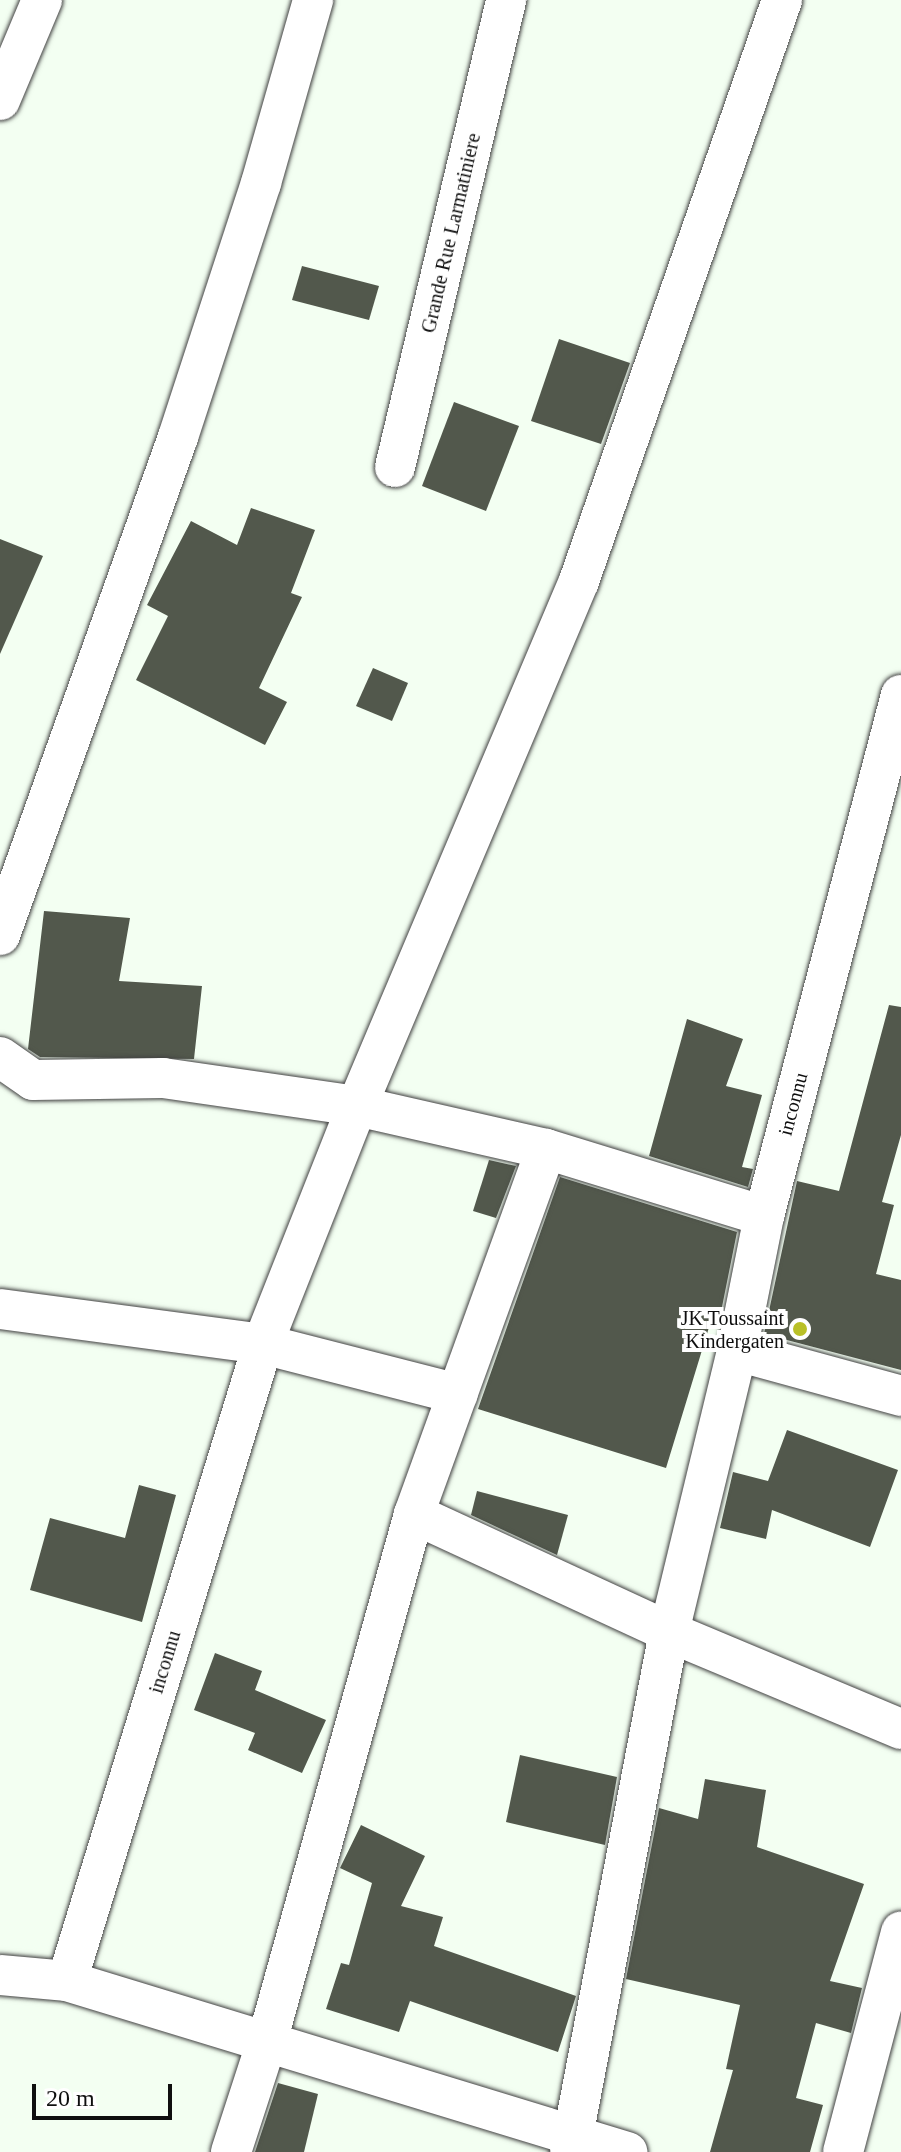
<!DOCTYPE html>
<html>
<head>
<meta charset="utf-8">
<style>
	body { margin:0 }
	#map { position:relative; width:901px; height:2152px; overflow:hidden; background:#f3fff2; font-family:Georgia,serif }
	div>[style] { position:absolute }
	.building>* { inset:0; background:#52584c }
	.roads { filter:drop-shadow(0 0 2px #424242) drop-shadow(0 0 2px #424242) }
	.minor>* { height:40px; margin:-20px; padding:0 20px; transform-origin:20px; border-radius:20px; background:#fff }
	.dots>* { width:22px; height:22px; translate:-50% -50%; box-sizing:border-box; border:4px solid #fff; border-radius:50% }
	span { translate:-50% -50%; white-space:nowrap; text-align:center; line-height:1.15; -webkit-text-stroke:8px #fff; paint-order:stroke }
	.street-label { font-size:20px; color:#0f0f0f }
	.poi-label { font-size:20px; color:#0f0f0f }
	.right { translate:-100% -50%; text-align:right }
	.scale { position:absolute; left:32px; top:2084px; width:140px; height:36px; box-sizing:border-box; border:4px solid #0f0f0f; border-top:0; padding-left:10px; font-size:24px; line-height:28px; white-space:nowrap; color:#0f0f0f; -webkit-text-stroke:6px #fff; paint-order:stroke }
</style>
</head>
<body>
<div id="map">
	<div class="building">
		<div style="clip-path:polygon(302px 266px,379px 286px,369px 320px,292px 300px)"></div>
		<div style="clip-path:polygon(559px 339px,630px 363px,601px 444px,531px 421px)"></div>
		<div style="clip-path:polygon(454px 402px,519px 426px,486px 511px,422px 486px)"></div>
		<div style="clip-path:polygon(251px 508px,315px 530px,291px 593px,302px 597px,259px 688px,287px 702px,265px 745px,136px 680px,168px 616px,147px 605px,191px 521px,237px 545px)"></div>
		<div style="clip-path:polygon(0 539px,43px 556px,0 654px)"></div>
		<div style="clip-path:polygon(373px 668px,408px 683px,392px 721px,356px 706px)"></div>
		<div style="clip-path:polygon(44px 911px,130px 918px,119px 981px,202px 986px,194px 1059px,40px 1057px,28px 1049px)"></div>
		<div style="clip-path:polygon(889px 1005px,901px 1007px,901px 1135px,882px 1202px,894px 1205px,876px 1274px,901px 1280px,901px 1370px,764px 1334px,797px 1181px,839px 1191px)"></div>
		<div style="clip-path:polygon(687px 1019px,743px 1039px,726px 1086px,762px 1095px,742px 1167px,753px 1169px,748px 1187px,649px 1156px)"></div>
		<div style="clip-path:polygon(489px 1160px,516px 1166px,496px 1218px,473px 1211px)"></div>
		<div style="clip-path:polygon(560px 1177px,737px 1232px,718px 1327px,710px 1324px,666px 1468px,478px 1409px)"></div>
		<div style="clip-path:polygon(787px 1430px,898px 1470px,870px 1547px,772px 1510px,766px 1539px,720px 1528px,733px 1472px,768px 1481px)"></div>
		<div style="clip-path:polygon(139px 1485px,176px 1495px,142px 1622px,30px 1590px,50px 1518px,125px 1538px)"></div>
		<div style="clip-path:polygon(477px 1491px,568px 1515px,557px 1555px,471px 1515px)"></div>
		<div style="clip-path:polygon(215px 1653px,262px 1671px,255px 1690px,326px 1720px,302px 1773px,248px 1750px,255px 1733px,194px 1710px)"></div>
		<div style="clip-path:polygon(520px 1755px,617px 1777px,605px 1845px,506px 1822px)"></div>
		<div style="clip-path:polygon(705px 1779px,766px 1790px,757px 1847px,864px 1884px,830px 1981px,862px 1988px,851px 2033px,816px 2023px,796px 2098px,823px 2105px,810px 2152px,710px 2152px,733px 2070px,726px 2069px,740px 2005px,626px 1979px,659px 1808px,698px 1819px)"></div>
		<div style="clip-path:polygon(361px 1825px,425px 1856px,401px 1906px,443px 1917px,434px 1946px,576px 1996px,558px 2052px,410px 2001px,399px 2032px,326px 2009px,341px 1963px,349px 1965px,372px 1883px,340px 1868px)"></div>
		<div style="clip-path:polygon(278px 2083px,318px 2094px,304px 2152px,255px 2152px)"></div>
	</div>
	<div class="roads">
		<div class="minor">
			<div style="left:0;top:100px;width:108px;rotate:-67.2deg"></div>
			<div style="left:395px;top:467px;width:480px;rotate:-76.6deg"></div>
			<div style="left:901px;top:695px;width:539px;rotate:104.73deg"></div>
			<div style="left:764px;top:1216px;width:138px;rotate:101.3deg"></div>
			<div style="left:737px;top:1351px;width:170px;rotate:15.3deg"></div>
			<div style="left:0;top:935px;width:529px;rotate:-70.33deg"></div>
			<div style="left:178px;top:437px;width:267px;rotate:-71.9deg"></div>
			<div style="left:261px;top:183px;width:190px;rotate:-74.1deg"></div>
			<div style="left:0;top:1057px;width:40px;rotate:34.9deg"></div>
			<div style="left:33px;top:1080px;width:130px;rotate:-0.9deg"></div>
			<div style="left:163px;top:1078px;width:196px;rotate:8.2deg"></div>
			<div style="left:357px;top:1106px;width:256px;rotate:111.6deg"></div>
			<div style="left:263px;top:1344px;width:666px;rotate:107.1deg"></div>
			<div style="left:764px;top:1216px;width:228px;rotate:-162.9deg"></div>
			<div style="left:546px;top:1149px;width:194px;rotate:-167.2deg"></div>
			<div style="left:357px;top:1106px;width:570px;rotate:-67.08deg"></div>
			<div style="left:579px;top:581px;width:615px;rotate:-70.74deg"></div>
			<div style="left:0;top:1309px;width:265px;rotate:7.6deg"></div>
			<div style="left:263px;top:1344px;width:201px;rotate:14.4deg"></div>
			<div style="left:414px;top:1514px;width:281px;rotate:24.8deg"></div>
			<div style="left:669px;top:1632px;width:251px;rotate:22.7deg"></div>
			<div style="left:0;top:1975px;width:67px;rotate:5.1deg"></div>
			<div style="left:67px;top:1981px;width:586px;rotate:16.98deg"></div>
			<div style="left:231px;top:2152px;width:120px;rotate:-72deg"></div>
			<div style="left:268px;top:2038px;width:544px;rotate:-74.43deg"></div>
			<div style="left:414px;top:1514px;width:388px;rotate:-70.1deg"></div>
			<div style="left:570px;top:2152px;width:529px;rotate:-79.22deg"></div>
			<div style="left:669px;top:1632px;width:289px;rotate:-76.4deg"></div>
			<div style="left:843px;top:2152px;width:228px;rotate:-75.2deg"></div>
		</div>
	</div>
	<div class="dots">
		<div style="left:800px;top:1329px;background:#b9c027"></div>
	</div>
	<div class="street-label">
		<span style="left:451px;top:233px;rotate:-77deg">Grande Rue Larmatiniere</span>
		<span style="left:793px;top:1104px;rotate:-75deg">inconnu</span>
		<span style="left:165px;top:1662px;rotate:-73deg">inconnu</span>
	</div>
	<div class="poi-label">
		<span class="right" style="left:784px;top:1330px">JK Toussaint<br>Kindergaten</span>
	</div>
	<div class="scale">20 m</div>
</div>
</body>
</html>
